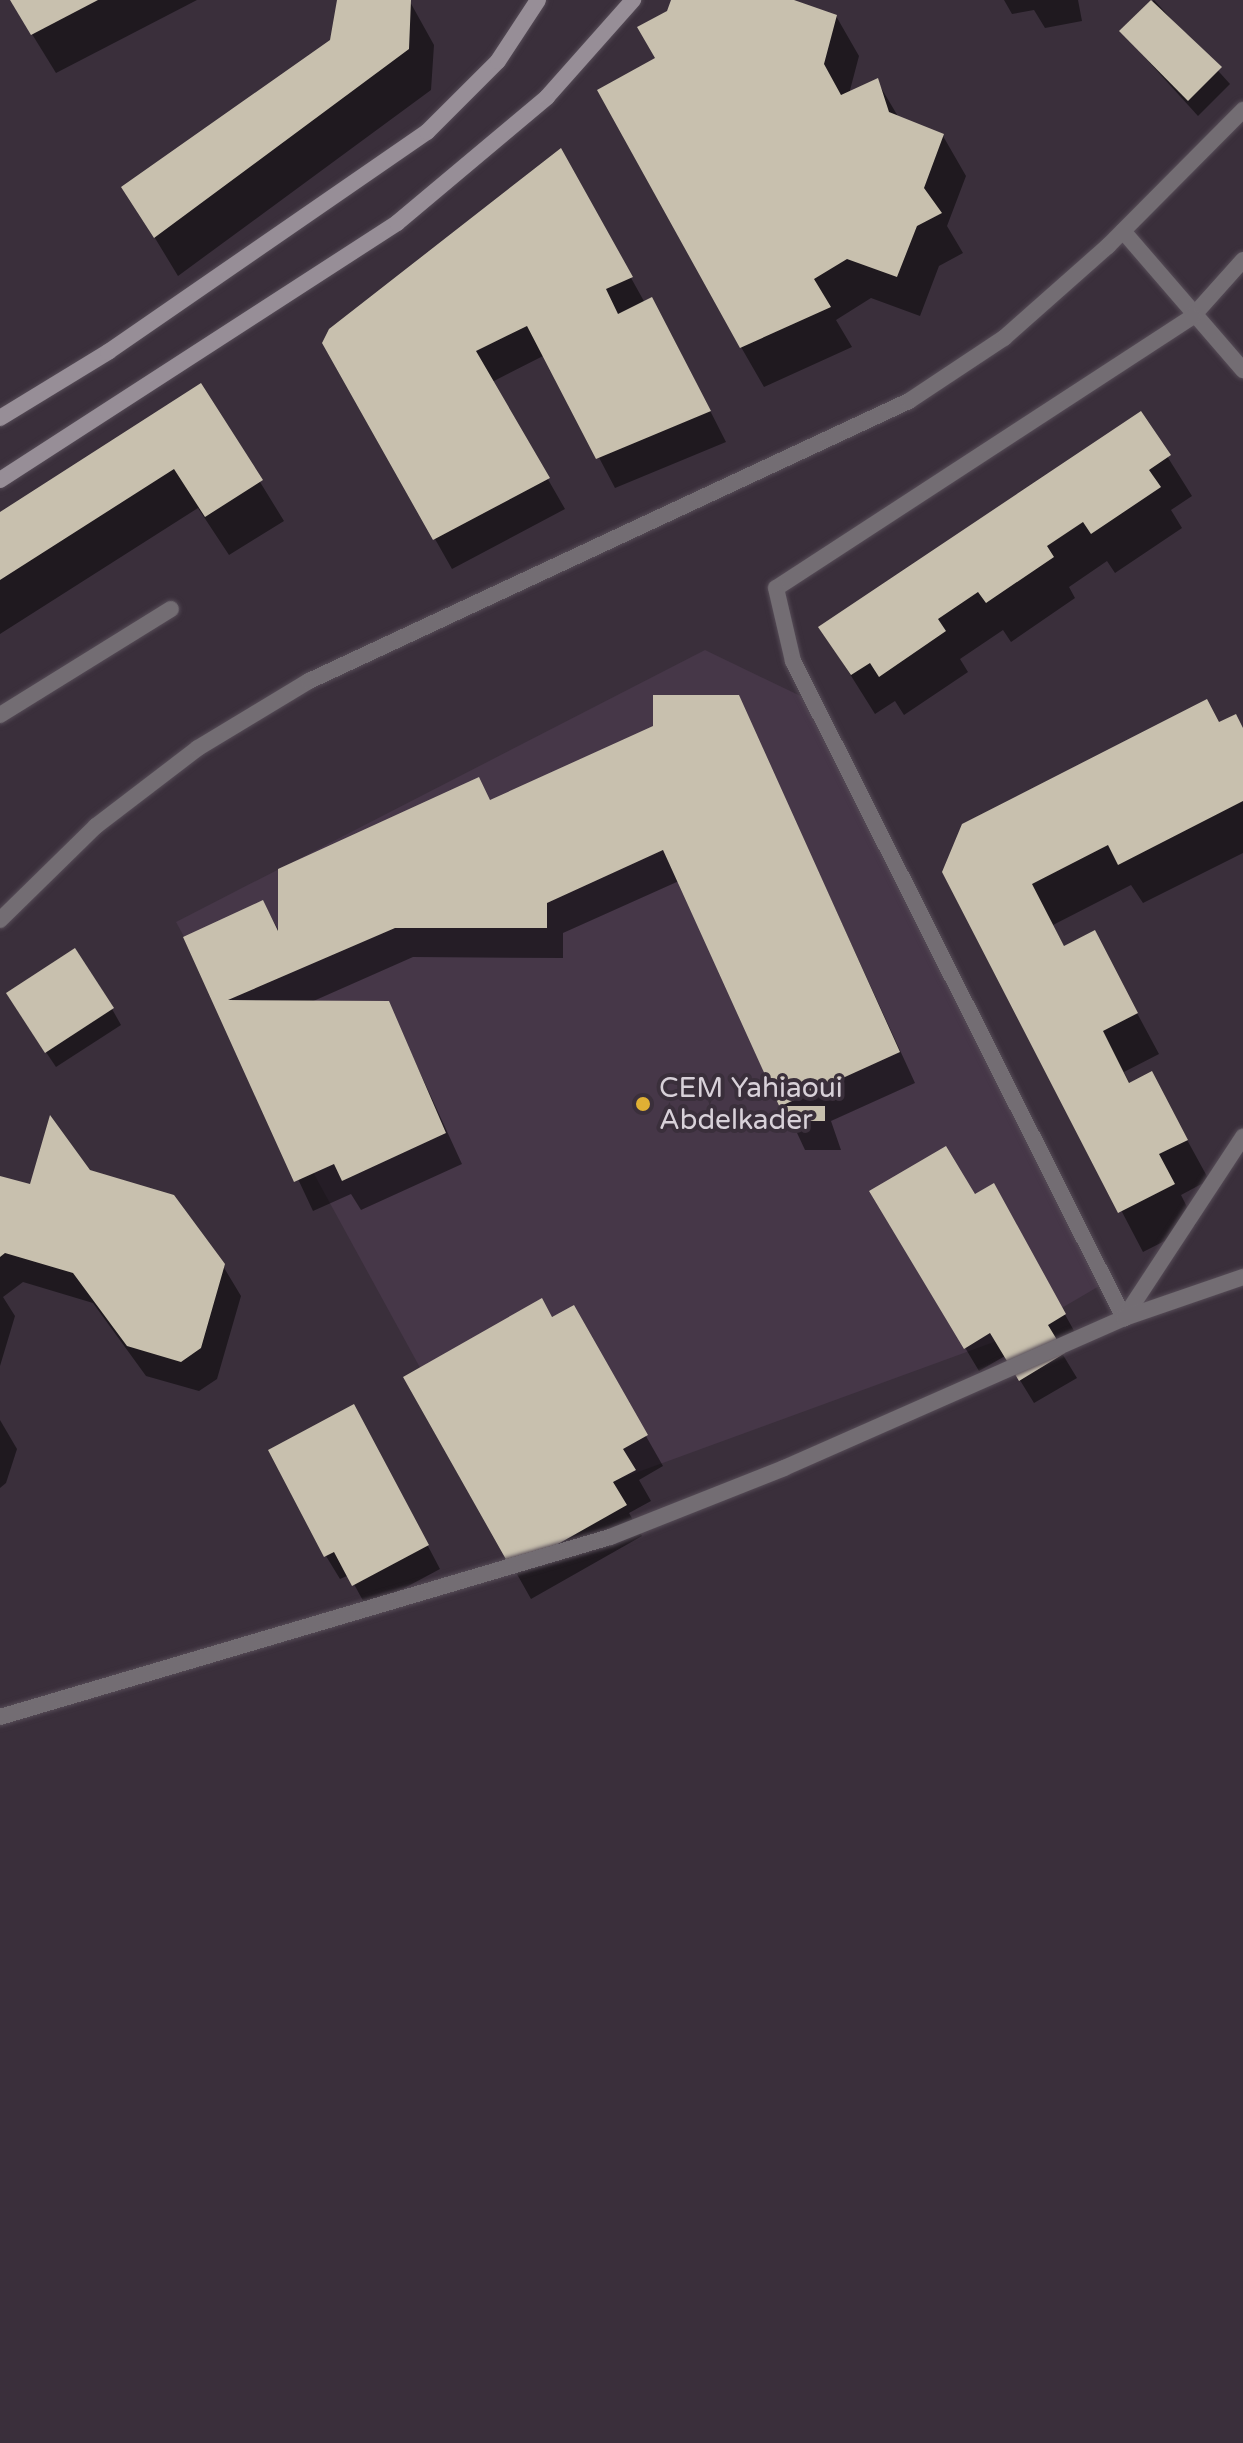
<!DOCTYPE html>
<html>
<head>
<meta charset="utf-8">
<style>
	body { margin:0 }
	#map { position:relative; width:1243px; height:2443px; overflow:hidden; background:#3a2f3b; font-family:"Varela Round",sans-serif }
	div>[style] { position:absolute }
	.built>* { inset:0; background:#463748 }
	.shadow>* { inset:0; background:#0007 }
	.building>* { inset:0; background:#c8c0ae }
	.roads { filter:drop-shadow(0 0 2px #564c57) drop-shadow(0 0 2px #564c57) }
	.lane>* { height:16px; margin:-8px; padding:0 8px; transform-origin:8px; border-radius:8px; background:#736d73 }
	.street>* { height:16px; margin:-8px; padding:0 8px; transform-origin:8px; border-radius:8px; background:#736d73 }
	.secondary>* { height:16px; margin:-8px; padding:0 8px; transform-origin:8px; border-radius:8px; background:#978e97 }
	.dots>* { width:22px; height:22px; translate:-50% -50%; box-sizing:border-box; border:4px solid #3a2f3b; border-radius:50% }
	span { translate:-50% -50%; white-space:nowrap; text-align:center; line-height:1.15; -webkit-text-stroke:8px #3a2f3b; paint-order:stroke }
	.poi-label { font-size:28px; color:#d8d1d9 }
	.left { translate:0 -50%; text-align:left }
</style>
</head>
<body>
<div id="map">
	<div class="built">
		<div style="clip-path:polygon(705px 650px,811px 701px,1101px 1285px,1019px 1333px,504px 1521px,176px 922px)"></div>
	</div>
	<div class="shadow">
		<div style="clip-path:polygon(11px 0,197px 0,56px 73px)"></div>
		<div style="clip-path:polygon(339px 0,409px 0,434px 45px,431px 90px,178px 276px,124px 187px,332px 42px)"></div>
		<div style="clip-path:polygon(673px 0,788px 0,836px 16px,859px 56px,849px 94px,877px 81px,899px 118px,943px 136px,966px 176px,947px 226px,963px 253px,939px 266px,920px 316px,871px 298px,836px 320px,852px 347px,764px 387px,741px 347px,657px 59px)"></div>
		<div style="clip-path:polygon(1004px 0,1078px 0,1082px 21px,1045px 28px,1034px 10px,1012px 14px)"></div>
		<div style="clip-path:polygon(1154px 0,1230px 84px,1198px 116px,1121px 31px)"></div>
		<div style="clip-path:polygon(577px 181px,645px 303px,669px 330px,726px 442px,615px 488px,545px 355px,492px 382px,565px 509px,452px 569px,324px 343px)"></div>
		<div style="clip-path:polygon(201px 386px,284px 521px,229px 555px,198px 508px,0 634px,0 514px)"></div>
		<div style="clip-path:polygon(1140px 413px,1192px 496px,1171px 510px,1182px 528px,1115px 573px,1107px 561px,1069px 587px,1075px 598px,1011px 642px,1003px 630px,960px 659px,968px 672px,904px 715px,895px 701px,875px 714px,821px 628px)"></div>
		<div style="clip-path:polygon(738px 697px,915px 1083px,831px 1121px,841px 1150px,805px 1150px,679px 881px,563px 933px,563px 958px,413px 957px,309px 1003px,388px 1003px,462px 1164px,361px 1210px,351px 1194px,313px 1211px,185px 938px,263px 902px,280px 933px,491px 802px)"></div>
		<div style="clip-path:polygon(1220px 724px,1243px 730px,1243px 853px,1143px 903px,1131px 885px,1053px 925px,1065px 948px,1094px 933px,1159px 1054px,1124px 1072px,1130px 1084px,1151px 1074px,1209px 1180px,1181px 1195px,1196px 1225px,1143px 1252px,944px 872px)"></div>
		<div style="clip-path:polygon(17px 1009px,112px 1009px,121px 1025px,56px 1067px)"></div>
		<div style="clip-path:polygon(89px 1172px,223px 1266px,241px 1296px,217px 1379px,199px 1391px,146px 1376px,93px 1303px,23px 1282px,3px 1297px,15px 1316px,0 1366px,0 1178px,31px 1186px)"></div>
		<div style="clip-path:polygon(994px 1186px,1078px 1338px,1060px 1350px,1077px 1378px,1034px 1403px,1005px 1356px,979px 1371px,872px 1192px,974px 1197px)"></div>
		<div style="clip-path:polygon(573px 1308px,663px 1466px,639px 1480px,651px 1501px,629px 1513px,642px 1536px,531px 1599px,406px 1378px)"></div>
		<div style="clip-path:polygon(0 1420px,17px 1449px,6px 1483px,0 1488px)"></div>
		<div style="clip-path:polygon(367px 1430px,440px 1569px,367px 1608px,349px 1575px,340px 1579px,326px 1556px)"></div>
	</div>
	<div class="building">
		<div style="clip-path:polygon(10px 0,98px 0,31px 35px)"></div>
		<div style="clip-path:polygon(337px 0,411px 0,409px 49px,154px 238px,121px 187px,330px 40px)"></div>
		<div style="clip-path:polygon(671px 0,794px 0,837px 15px,824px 64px,841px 95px,878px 78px,889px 112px,944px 134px,924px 188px,942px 213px,917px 226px,897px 277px,847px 259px,814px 279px,831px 307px,740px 348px,597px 90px,655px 58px,637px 27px,667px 11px)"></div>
		<div style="clip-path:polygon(1151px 0,1222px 67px,1188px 101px,1119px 31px)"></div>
		<div style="clip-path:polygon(561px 148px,633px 277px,606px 289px,618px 314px,652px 297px,711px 411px,596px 459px,527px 326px,476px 351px,550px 478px,433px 540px,322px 343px,329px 329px)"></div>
		<div style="clip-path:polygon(201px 383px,263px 480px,205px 517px,174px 469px,0 580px,0 512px)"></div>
		<div style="clip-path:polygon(1141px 411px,1171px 455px,1149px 470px,1161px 487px,1091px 534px,1083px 522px,1047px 546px,1054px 557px,986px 603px,978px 592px,938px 619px,946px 631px,879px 677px,870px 663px,851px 675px,818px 627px)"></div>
		<div style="clip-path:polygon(653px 695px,739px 695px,900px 1052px,781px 1106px,825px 1106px,825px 1121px,786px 1121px,663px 850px,547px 903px,547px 928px,395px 928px,228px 1000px,389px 1001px,446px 1133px,342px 1181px,334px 1164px,294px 1182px,183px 937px,263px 900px,278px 931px,278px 869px,479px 777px,490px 800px,653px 726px)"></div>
		<div style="clip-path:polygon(1207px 699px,1219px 722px,1236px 714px,1243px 728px,1243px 801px,1118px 865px,1108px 845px,1032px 884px,1064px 946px,1095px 930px,1138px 1013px,1103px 1031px,1129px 1083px,1152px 1071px,1188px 1140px,1159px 1154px,1175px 1184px,1118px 1213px,942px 872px,962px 824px)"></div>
		<div style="clip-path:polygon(75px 948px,114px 1008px,45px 1053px,6px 993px)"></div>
		<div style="clip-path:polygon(50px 1115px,90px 1170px,174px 1195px,225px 1264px,201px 1348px,181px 1362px,127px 1346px,73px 1273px,5px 1253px,0 1257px,0 1176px,30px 1184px)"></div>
		<div style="clip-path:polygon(946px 1146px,975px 1194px,994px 1183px,1066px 1314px,1048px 1325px,1065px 1353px,1019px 1381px,990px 1333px,964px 1349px,869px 1191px)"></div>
		<div style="clip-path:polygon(542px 1298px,552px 1317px,574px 1305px,648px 1435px,623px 1449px,636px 1470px,613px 1482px,627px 1505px,512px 1570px,403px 1377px)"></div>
		<div style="clip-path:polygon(354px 1404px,429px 1545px,352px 1586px,334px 1552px,324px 1557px,268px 1450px)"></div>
	</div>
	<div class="roads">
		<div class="lane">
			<div style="left:0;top:715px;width:201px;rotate:-31.8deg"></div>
		</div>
		<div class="street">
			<div style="left:1123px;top:231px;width:184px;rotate:49.2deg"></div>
			<div style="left:1243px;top:260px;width:76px;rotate:131.8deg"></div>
			<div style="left:1192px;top:317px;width:496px;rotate:146.9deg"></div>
			<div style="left:776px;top:588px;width:75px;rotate:76.9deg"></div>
			<div style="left:793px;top:661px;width:736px;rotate:63.26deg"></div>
			<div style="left:1124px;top:1318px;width:217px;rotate:-56.7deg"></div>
			<div style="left:0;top:920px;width:134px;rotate:-44.4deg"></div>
			<div style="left:96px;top:826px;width:128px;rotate:-37.4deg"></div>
			<div style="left:198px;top:748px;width:130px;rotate:-31.1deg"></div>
			<div style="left:309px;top:681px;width:662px;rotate:-25.02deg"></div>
			<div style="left:909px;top:401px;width:114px;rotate:-33.6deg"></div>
			<div style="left:1004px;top:338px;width:139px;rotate:-41.5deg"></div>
			<div style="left:1108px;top:246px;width:192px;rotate:-45.2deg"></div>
			<div style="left:0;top:1717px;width:636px;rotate:-16.44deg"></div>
			<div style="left:610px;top:1537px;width:187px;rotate:-21.6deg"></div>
			<div style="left:784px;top:1468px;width:372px;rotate:-23.8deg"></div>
			<div style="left:1124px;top:1318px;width:126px;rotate:-19deg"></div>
		</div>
		<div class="secondary">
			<div style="left:0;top:418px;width:127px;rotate:-31.4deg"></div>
			<div style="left:108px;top:352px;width:388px;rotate:-34.6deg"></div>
			<div style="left:427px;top:132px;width:100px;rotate:-45deg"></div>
			<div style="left:498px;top:61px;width:73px;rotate:-56.7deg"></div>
			<div style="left:0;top:480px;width:473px;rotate:-32.9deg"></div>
			<div style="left:397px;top:223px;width:196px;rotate:-40deg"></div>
			<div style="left:547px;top:97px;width:130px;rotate:-48.4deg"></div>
		</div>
	</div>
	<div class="dots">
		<div style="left:643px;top:1104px;background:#e0b034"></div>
	</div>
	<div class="poi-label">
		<span class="left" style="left:659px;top:1104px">CEM Yahiaoui<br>Abdelkader</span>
	</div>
</div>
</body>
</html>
